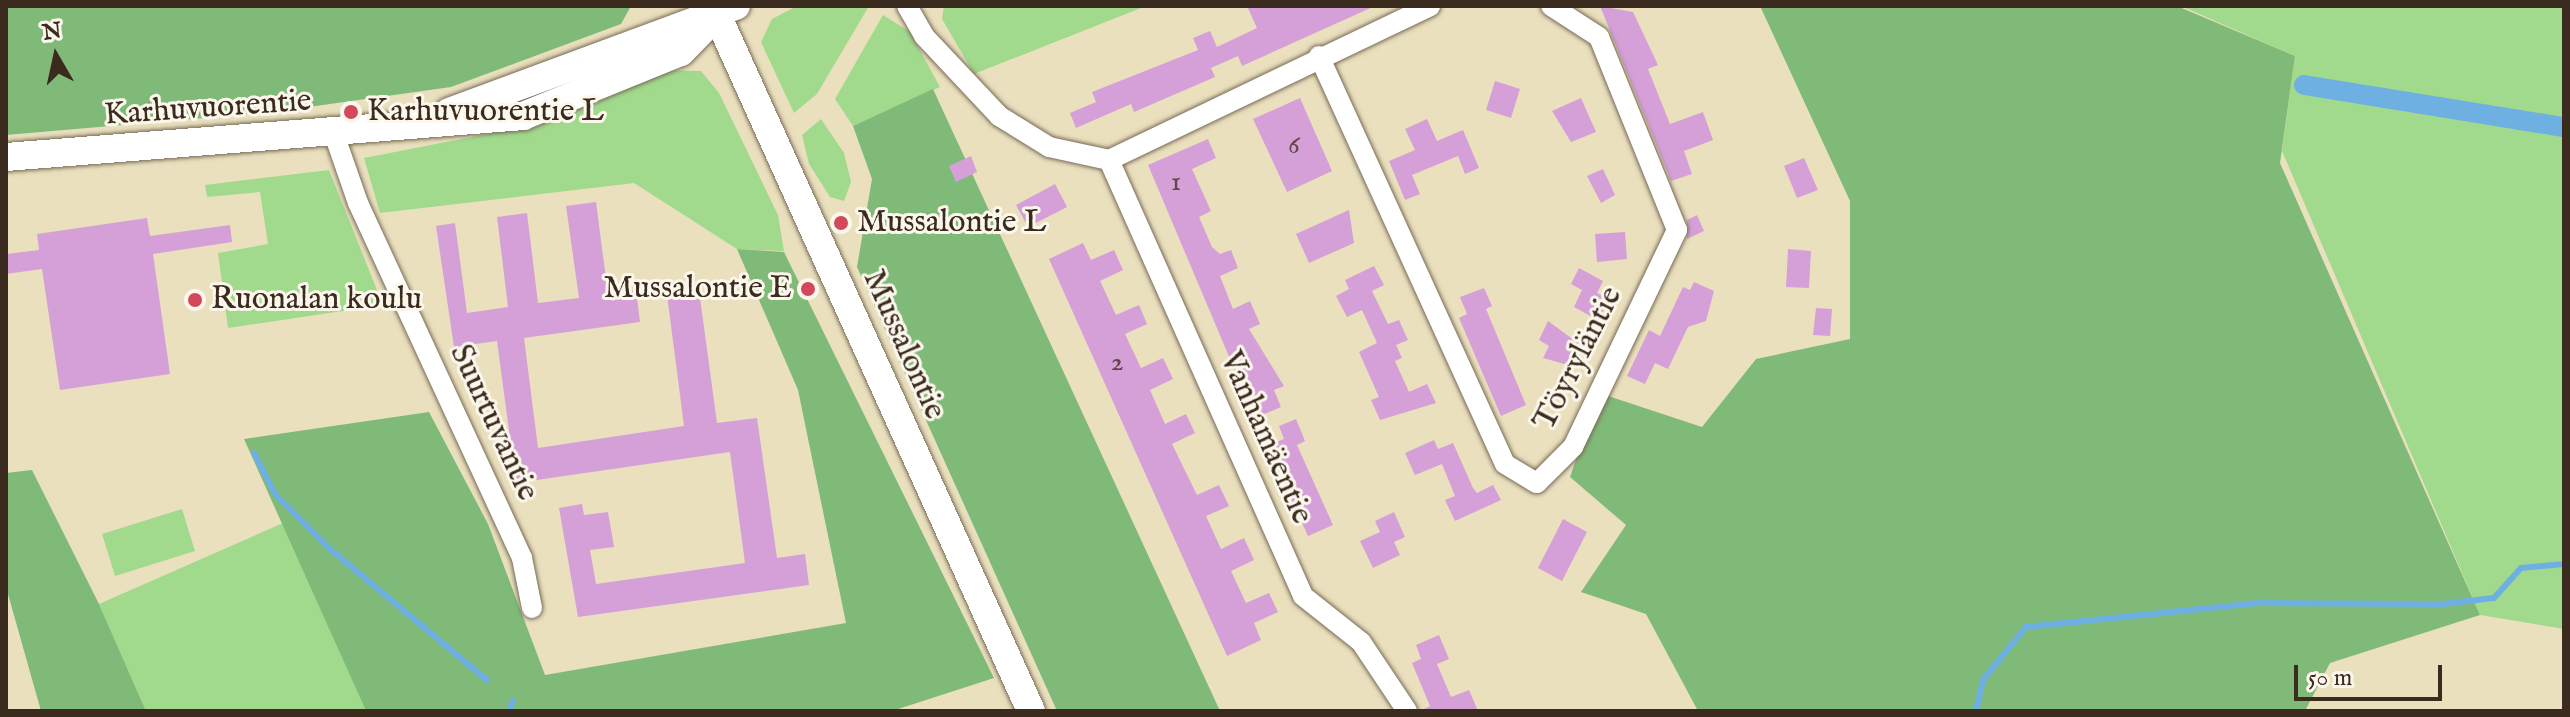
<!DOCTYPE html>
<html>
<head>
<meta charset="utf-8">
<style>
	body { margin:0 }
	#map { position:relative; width:2570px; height:717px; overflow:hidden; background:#eae0be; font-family:"IM FELL English",serif }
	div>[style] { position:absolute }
	.green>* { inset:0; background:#a1da8d }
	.forest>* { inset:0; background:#80ba78 }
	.stream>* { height:6px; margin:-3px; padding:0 3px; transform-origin:3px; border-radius:3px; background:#6fb0e3 }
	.canal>* { height:20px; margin:-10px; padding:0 10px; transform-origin:10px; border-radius:10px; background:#6fb0e3 }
	.building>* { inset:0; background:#d5a0d8 }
	.roads { filter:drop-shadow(0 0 2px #786a56) drop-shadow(0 0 2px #786a56) }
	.street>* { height:20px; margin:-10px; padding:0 10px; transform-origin:10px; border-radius:10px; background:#fff }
	.secondary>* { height:28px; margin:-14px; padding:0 14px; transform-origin:14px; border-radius:14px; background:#fff }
	.dots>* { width:22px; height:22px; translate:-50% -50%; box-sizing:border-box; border:4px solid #fbf7ec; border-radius:50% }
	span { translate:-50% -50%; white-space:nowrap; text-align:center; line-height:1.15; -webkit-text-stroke:6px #fbf7ec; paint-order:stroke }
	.number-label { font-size:28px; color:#62484c }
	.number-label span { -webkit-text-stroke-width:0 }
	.street-label { font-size:32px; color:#3b2a1e }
	.poi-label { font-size:32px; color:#3b2a1e }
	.left { translate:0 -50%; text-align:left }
	.right { translate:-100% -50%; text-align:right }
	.frame { position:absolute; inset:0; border:8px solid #3b2a1e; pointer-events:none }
	.north { position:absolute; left:16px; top:16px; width:80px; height:80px; -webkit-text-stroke:6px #fbf7ec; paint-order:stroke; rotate:351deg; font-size:22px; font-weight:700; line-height:32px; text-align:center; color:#3b2a1e }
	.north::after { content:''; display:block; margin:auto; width:28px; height:36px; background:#3b2a1e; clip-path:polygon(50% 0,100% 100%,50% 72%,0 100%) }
	.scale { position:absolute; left:2294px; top:665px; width:148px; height:36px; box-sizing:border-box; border:4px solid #3b2a1e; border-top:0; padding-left:10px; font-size:24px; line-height:28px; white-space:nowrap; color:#3b2a1e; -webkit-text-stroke:6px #fbf7ec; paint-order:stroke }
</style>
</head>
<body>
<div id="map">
	<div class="green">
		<div style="clip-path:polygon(797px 6px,869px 6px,817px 94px,794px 113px,761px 42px,772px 19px)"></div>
		<div style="clip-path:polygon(944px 6px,1146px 6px,974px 74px,942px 19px)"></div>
		<div style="clip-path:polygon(2181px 6px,2564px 6px,2564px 629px,2480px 615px,2282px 151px,2295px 56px)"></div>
		<div style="clip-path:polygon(883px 15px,910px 32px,940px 87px,853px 126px,835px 99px)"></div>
		<div style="clip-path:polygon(665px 70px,701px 71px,719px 93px,778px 215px,784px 251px,737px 249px,634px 183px,380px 213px,364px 158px,548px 122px)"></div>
		<div style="clip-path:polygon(821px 119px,844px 153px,851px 182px,844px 201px,830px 197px,809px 164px,802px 135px)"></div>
		<div style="clip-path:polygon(329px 170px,383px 305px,228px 328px,218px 253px,268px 244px,260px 192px,207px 197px,205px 185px)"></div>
		<div style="clip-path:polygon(182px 509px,195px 551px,115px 576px,102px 534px)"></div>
		<div style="clip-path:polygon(283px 523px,366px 711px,146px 711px,99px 604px)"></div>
	</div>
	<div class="forest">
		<div style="clip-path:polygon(6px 6px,631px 6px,621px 24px,451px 87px,273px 112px,6px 135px)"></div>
		<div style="clip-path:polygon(1760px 6px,2177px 6px,2295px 56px,2280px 163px,2480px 615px,2330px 663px,2305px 711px,1698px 711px,1646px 614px,1581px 592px,1626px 525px,1570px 477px,1599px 393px,1702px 427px,1756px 359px,1850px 339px,1850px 201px)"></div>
		<div style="clip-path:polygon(933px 89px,1220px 711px,1057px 711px,857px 267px,872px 179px,853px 126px)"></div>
		<div style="clip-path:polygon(737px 249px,784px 252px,994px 678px,892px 711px,366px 711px,244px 439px,429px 412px,488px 524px,545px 675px,846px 623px,798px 390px)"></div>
		<div style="clip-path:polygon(32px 470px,99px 604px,146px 711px,41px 711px,6px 587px,6px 473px)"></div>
	</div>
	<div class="stream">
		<div style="left:254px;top:453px;width:46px;rotate:62.9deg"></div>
		<div style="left:275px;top:494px;width:76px;rotate:45deg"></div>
		<div style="left:329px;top:548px;width:206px;rotate:39.9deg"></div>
		<div style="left:509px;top:711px;width:11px;rotate:-68deg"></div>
		<div style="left:1976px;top:711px;width:32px;rotate:-77deg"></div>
		<div style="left:1983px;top:680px;width:68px;rotate:-50.9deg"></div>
		<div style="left:2026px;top:627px;width:233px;rotate:-5.9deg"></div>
		<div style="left:2258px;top:603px;width:184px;rotate:0.3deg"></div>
		<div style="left:2442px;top:604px;width:52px;rotate:-6.6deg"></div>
		<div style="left:2494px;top:598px;width:40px;rotate:-48deg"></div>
		<div style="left:2521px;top:568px;width:43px;rotate:-5.3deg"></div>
	</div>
	<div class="canal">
		<div style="left:2304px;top:85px;width:263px;rotate:9.2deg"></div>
	</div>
	<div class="building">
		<div style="clip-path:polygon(1247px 6px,1375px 6px,1242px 66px,1238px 56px,1211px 68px,1215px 77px,1134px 112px,1131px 104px,1076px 128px,1070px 113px,1096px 102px,1092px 92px,1198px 50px,1193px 38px,1210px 31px,1217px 47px,1257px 28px)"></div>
		<div style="clip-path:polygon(1600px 6px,1633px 12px,1658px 65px,1648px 69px,1670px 124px,1703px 112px,1713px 140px,1684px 151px,1692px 174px,1671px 181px)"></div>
		<div style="clip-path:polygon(1495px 81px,1520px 89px,1511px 118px,1486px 110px)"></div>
		<div style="clip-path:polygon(1300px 98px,1332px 171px,1287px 192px,1253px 119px)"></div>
		<div style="clip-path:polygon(1581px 98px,1596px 132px,1571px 142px,1552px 111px)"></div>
		<div style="clip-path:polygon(1427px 119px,1437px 141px,1463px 130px,1479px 168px,1465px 174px,1458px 156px,1412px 175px,1420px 194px,1405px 200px,1389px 161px,1415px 150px,1405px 129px)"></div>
		<div style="clip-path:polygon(1208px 139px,1216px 158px,1192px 169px,1211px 211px,1199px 217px,1212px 247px,1220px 254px,1231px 250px,1238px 268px,1220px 276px,1233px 309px,1250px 301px,1260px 324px,1249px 329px,1284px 386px,1274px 390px,1281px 407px,1255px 418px,1148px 165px)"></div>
		<div style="clip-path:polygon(971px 156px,977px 172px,956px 182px,949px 166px)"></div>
		<div style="clip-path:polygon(1804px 158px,1818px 190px,1797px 198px,1784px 166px)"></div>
		<div style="clip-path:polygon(1603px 169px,1615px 195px,1601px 203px,1587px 176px)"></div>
		<div style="clip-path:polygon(1055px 184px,1067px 207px,1028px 227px,1016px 205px)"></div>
		<div style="clip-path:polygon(596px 202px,608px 294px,636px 290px,640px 322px,524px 338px,538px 448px,684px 426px,666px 287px,698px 283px,717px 423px,757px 418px,777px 558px,805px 554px,809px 585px,578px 617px,559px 508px,582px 504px,584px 515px,608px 512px,614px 547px,590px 550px,596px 584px,745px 563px,730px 452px,516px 483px,497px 341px,454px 347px,436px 226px,455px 223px,467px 313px,508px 307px,497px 217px,527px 213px,538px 303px,579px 298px,566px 206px)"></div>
		<div style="clip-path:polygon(1349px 210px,1354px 243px,1309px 263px,1296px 234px)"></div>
		<div style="clip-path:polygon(1697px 215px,1704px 231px,1687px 239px,1687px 220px)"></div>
		<div style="clip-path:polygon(147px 218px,150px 236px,230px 225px,232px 242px,153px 254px,170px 374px,60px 390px,42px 269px,6px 274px,6px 254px,39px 250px,37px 234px)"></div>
		<div style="clip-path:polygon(1625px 232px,1627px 259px,1597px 262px,1595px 234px)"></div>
		<div style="clip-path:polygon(1083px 243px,1091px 260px,1114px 250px,1123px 270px,1100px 281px,1116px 315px,1139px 305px,1147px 324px,1125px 334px,1141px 368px,1163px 358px,1173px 379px,1150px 390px,1165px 424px,1186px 414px,1195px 433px,1172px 444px,1197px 495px,1219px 485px,1229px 506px,1206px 516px,1221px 549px,1244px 538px,1254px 560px,1231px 571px,1246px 603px,1269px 593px,1278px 612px,1254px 623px,1261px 640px,1227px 656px,1049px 259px)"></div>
		<div style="clip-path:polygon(1788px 249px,1811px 251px,1809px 288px,1786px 287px)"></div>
		<div style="clip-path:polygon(1374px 266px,1384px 285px,1372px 291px,1388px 324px,1399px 320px,1408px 340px,1396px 345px,1402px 358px,1395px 361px,1409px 392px,1427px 384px,1436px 403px,1380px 420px,1371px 400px,1379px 397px,1359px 352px,1377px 343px,1362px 310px,1347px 317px,1336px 296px,1349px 289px,1345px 280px)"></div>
		<div style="clip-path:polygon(1579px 268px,1603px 281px,1597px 293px,1610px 299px,1598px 320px,1574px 307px,1582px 290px,1571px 284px)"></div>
		<div style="clip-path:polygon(1694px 282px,1714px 291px,1706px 321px,1688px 327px,1668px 369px,1655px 363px,1645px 384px,1627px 376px,1649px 330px,1660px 336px,1683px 287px,1690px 290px)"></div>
		<div style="clip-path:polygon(1484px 288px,1492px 306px,1486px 309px,1526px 405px,1501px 416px,1459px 318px,1467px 314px,1460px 297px)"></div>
		<div style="clip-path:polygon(1816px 308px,1832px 309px,1830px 336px,1813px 335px)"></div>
		<div style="clip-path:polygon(1548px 321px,1585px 348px,1575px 367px,1543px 358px,1549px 346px,1539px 340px)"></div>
		<div style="clip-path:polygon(1296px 419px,1305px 441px,1297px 445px,1333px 525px,1308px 536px,1267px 446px,1284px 439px,1279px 426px)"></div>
		<div style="clip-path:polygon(1434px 440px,1438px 449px,1453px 443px,1473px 488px,1477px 493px,1493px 485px,1501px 500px,1455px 521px,1445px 500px,1455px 496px,1442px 464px,1415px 475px,1405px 453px)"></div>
		<div style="clip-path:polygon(1394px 512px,1405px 537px,1394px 542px,1400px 555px,1373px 568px,1360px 541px,1380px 532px,1375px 521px)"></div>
		<div style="clip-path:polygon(1563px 519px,1587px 532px,1562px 581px,1538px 568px)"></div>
		<div style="clip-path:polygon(1439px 635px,1449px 659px,1437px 664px,1451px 697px,1469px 690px,1478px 711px,1420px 711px,1430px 706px,1412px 663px,1421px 659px,1416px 645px)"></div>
	</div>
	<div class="roads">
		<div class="street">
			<div style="left:907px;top:6px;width:34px;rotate:60deg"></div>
			<div style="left:924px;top:36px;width:110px;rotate:46.8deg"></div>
			<div style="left:999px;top:116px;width:59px;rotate:31.8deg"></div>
			<div style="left:1049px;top:147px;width:61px;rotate:12.2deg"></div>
			<div style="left:1109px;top:160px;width:356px;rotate:-25.6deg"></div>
			<div style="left:1319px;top:56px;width:448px;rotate:65.5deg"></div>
			<div style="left:1505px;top:464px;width:37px;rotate:31deg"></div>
			<div style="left:1537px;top:483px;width:51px;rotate:-45deg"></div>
			<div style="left:1573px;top:447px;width:241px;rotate:-64.4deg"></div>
			<div style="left:1677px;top:230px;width:208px;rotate:-112deg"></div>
			<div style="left:1599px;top:37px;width:57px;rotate:-147.1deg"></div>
			<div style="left:334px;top:134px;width:73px;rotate:70.8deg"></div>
			<div style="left:358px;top:203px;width:391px;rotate:65.2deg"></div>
			<div style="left:522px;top:558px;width:51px;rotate:78.7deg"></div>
			<div style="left:1109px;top:160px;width:477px;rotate:66deg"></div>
			<div style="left:1303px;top:596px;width:74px;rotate:38.4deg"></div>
			<div style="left:1361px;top:642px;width:83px;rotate:56.3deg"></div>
		</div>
		<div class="secondary">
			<div style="left:713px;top:6px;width:773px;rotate:65.72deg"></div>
			<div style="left:449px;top:112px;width:306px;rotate:-20.3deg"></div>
			<div style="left:6px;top:157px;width:519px;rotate:-4.53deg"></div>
			<div style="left:523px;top:116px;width:170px;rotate:-22.1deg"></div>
			<div style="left:681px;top:52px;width:52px;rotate:-45.8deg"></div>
		</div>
	</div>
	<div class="dots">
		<div style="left:351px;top:112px;background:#d1495b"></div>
		<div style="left:841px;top:223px;background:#d1495b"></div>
		<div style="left:808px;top:289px;background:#d1495b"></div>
		<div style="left:195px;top:300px;background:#d1495b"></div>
	</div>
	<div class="number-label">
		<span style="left:1294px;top:146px">6</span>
		<span style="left:1176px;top:183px">1</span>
		<span style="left:1117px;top:363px">2</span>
	</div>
	<div class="street-label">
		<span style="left:208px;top:109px;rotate:-4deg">Karhuvuorentie</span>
		<span style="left:903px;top:345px;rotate:66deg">Mussalontie</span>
		<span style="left:1579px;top:359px;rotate:-63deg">Töyryläntie</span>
		<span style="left:493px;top:423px;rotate:65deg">Suurtuvantie</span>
		<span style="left:1265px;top:438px;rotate:66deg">Vanhamäentie</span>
	</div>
	<div class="poi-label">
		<span class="left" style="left:367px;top:112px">Karhuvuorentie L</span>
		<span class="left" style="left:857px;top:223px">Mussalontie L</span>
		<span class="right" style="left:792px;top:289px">Mussalontie E</span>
		<span class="left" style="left:211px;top:300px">Ruonalan koulu</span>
	</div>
	<div class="frame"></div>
	<div class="north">N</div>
	<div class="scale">50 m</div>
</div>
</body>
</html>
